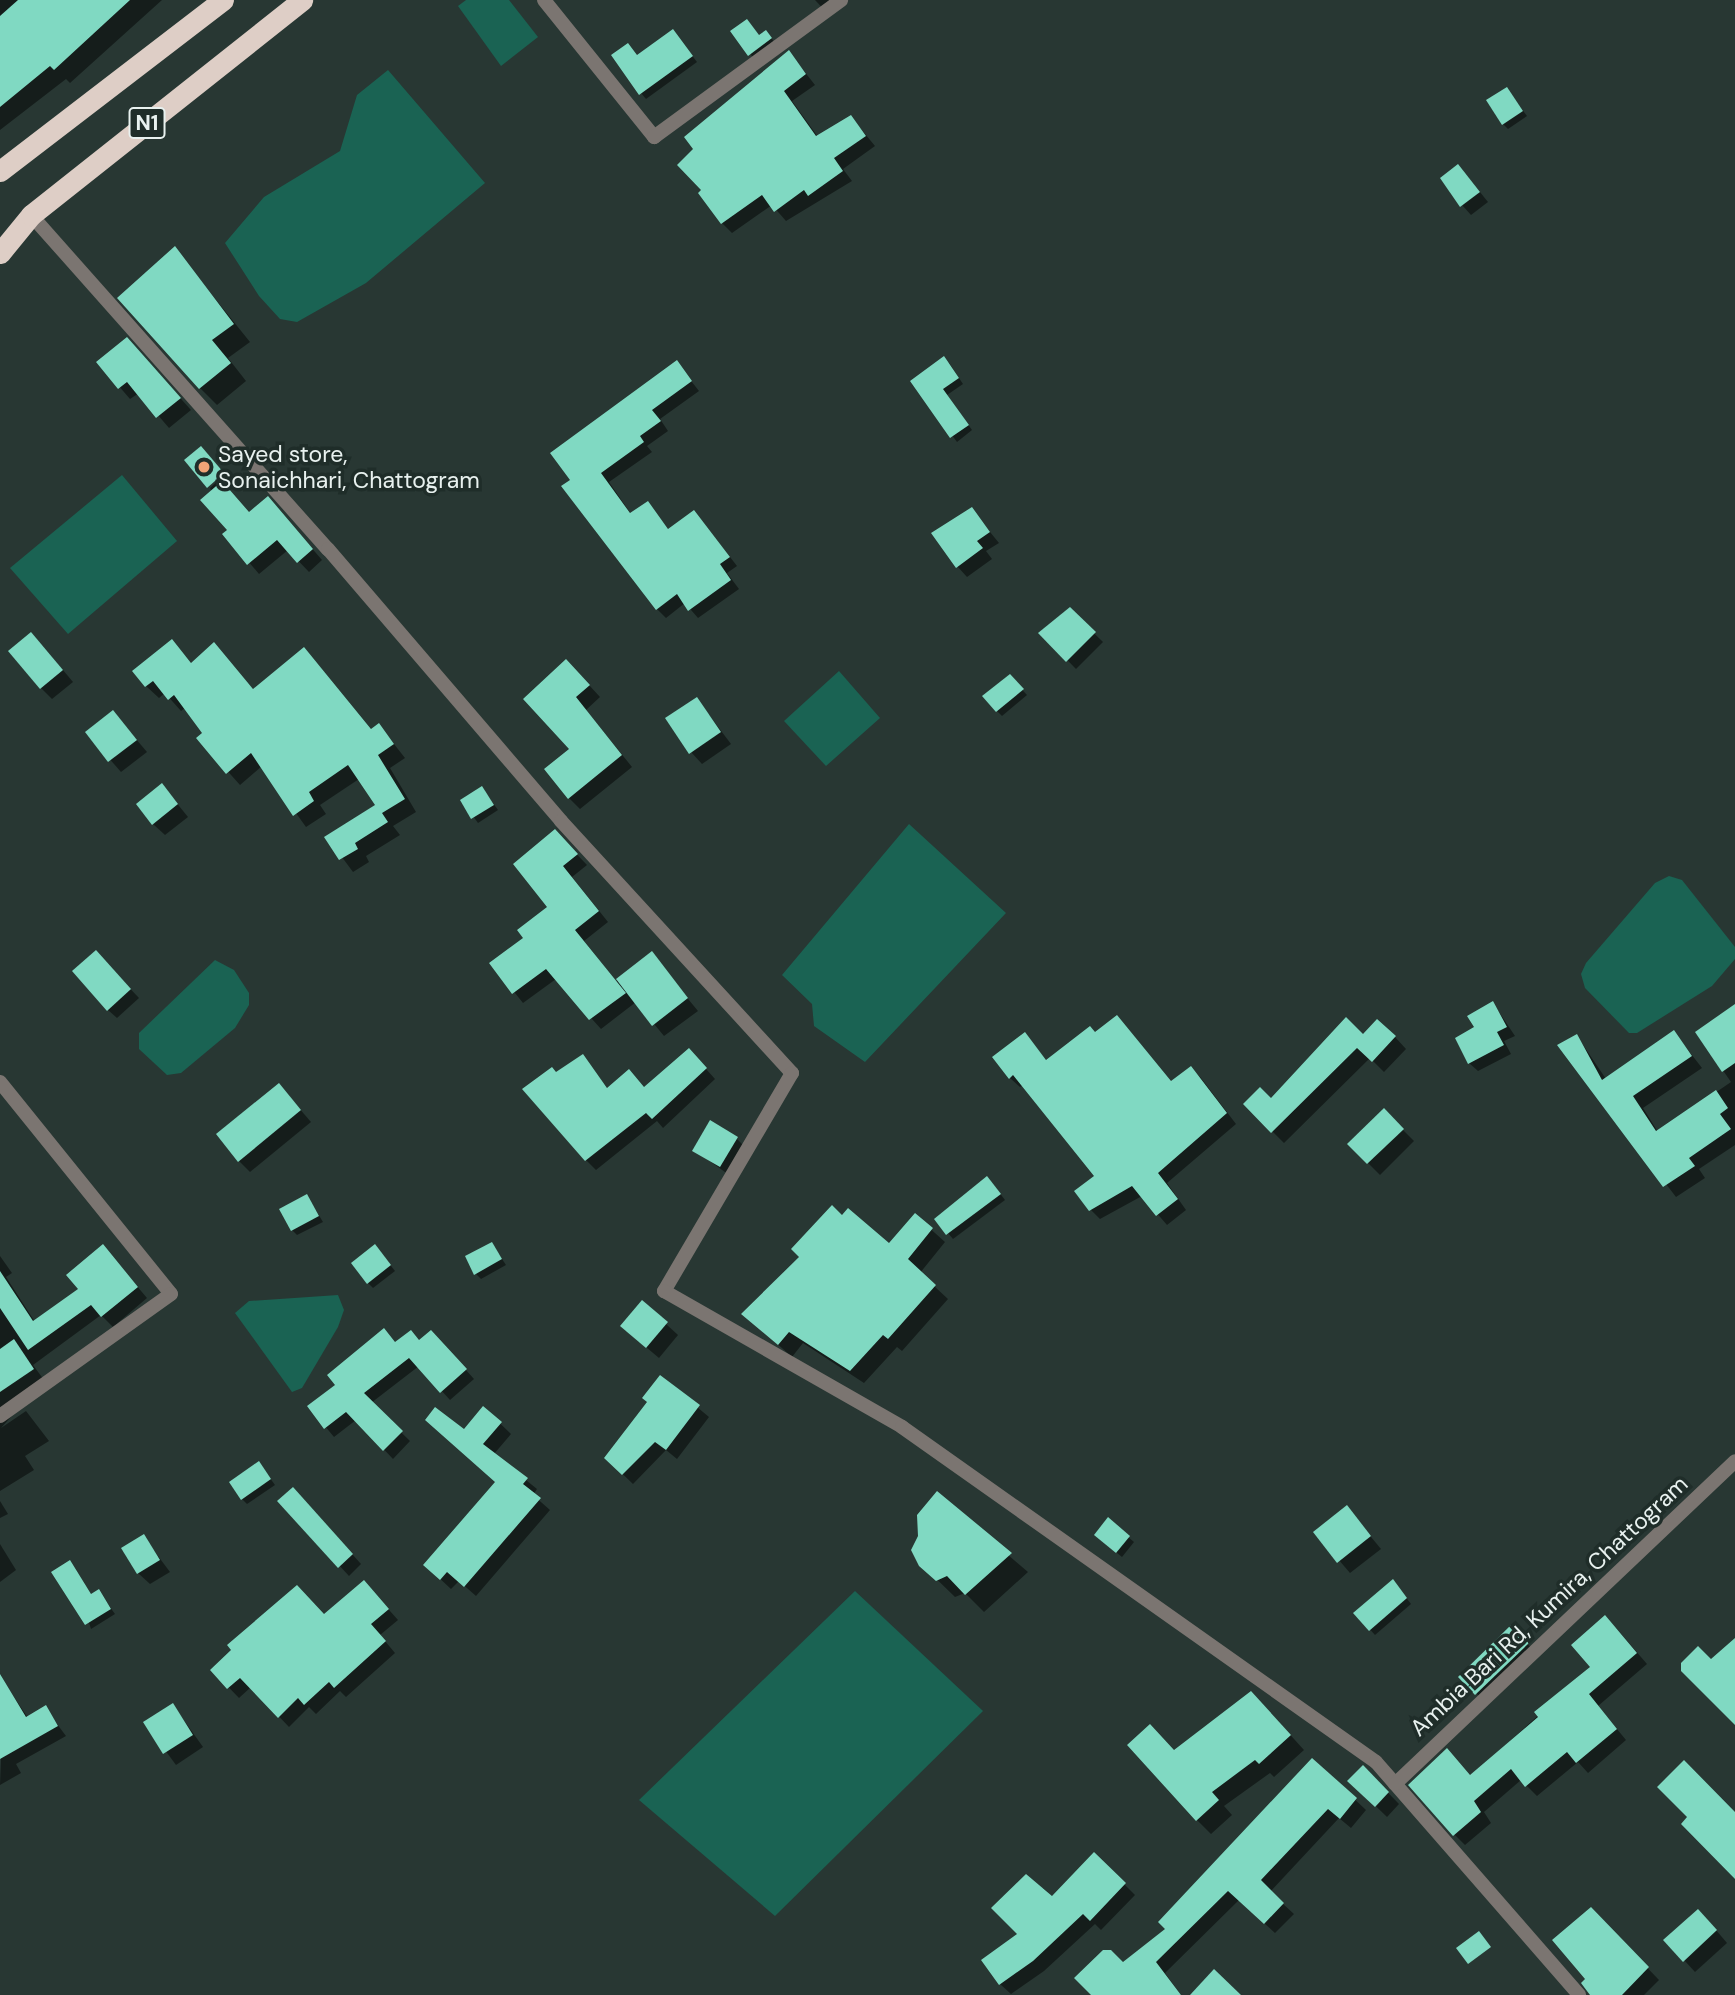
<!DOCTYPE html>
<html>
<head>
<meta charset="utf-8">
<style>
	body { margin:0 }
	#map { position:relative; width:1735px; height:1995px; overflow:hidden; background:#283733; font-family:"DM Sans",sans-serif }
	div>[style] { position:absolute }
	.water>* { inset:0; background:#1a6353 }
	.shadow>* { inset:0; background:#0007 }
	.building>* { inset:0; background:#80d9c2 }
	.street>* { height:14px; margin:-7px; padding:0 7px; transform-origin:7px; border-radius:7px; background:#7b7571 }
	.highway>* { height:21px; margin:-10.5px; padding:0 10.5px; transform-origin:10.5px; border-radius:10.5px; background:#decec6 }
	.dots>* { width:19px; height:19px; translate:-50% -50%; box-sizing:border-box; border:4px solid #1f2d29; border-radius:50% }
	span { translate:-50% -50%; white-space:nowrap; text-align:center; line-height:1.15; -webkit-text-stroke:7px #1f2d29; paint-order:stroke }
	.shield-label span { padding:2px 5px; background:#1f2d29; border:2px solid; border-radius:5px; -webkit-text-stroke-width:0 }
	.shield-label { font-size:21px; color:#e8f1ef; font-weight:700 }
	.poi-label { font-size:23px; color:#e8f1ef }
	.left { translate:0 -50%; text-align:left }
	.street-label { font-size:23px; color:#e8f1ef }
</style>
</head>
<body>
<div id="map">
	<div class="water">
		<div style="clip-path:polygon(466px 0,509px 0,538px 37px,501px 66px,458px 6px)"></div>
		<div style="clip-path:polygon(388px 70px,485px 183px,366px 283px,297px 322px,280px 319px,259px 296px,225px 243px,264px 197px,340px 151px,357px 95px)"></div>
		<div style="clip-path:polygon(122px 475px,177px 541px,68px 634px,10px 568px)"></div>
		<div style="clip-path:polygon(839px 671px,880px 718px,826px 766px,784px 721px)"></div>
		<div style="clip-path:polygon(909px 824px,1006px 913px,865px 1062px,814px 1026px,812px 1004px,782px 975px)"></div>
		<div style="clip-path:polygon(1669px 876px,1682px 880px,1735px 947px,1735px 959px,1712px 986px,1637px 1033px,1629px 1033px,1585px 988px,1581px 974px,1586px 963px,1655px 883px)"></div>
		<div style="clip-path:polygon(215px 960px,234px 970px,249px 993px,249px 1005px,235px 1028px,181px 1073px,167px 1075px,139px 1049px,139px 1033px)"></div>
		<div style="clip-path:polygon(338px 1295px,344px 1310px,338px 1327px,302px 1388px,292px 1392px,235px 1313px,249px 1301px)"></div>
		<div style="clip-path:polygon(855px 1591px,983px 1711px,775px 1916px,639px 1800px)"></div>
	</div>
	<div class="shadow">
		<div style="clip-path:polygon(0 0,162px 0,70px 83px,66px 79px,0 130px)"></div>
		<div style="clip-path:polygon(815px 0,849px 0,829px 15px)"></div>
		<div style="clip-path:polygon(673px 31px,697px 62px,646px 99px,641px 93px,638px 56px)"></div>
		<div style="clip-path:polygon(733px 31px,771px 38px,776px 44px,755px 60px)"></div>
		<div style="clip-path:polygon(789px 52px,815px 85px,792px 101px,818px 137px,851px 117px,875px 146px,843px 169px,852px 181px,786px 221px,772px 205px,732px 233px,722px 223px)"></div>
		<div style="clip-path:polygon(1507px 89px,1527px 116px,1508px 129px,1503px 124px)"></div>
		<div style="clip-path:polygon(1467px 176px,1488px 202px,1471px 215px,1462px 205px)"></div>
		<div style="clip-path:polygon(175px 249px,250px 342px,228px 358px,246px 381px,217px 405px,200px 388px)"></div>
		<div style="clip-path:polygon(138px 351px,191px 410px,169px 428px,139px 393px,130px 399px,99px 363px)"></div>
		<div style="clip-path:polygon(677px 363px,699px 391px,660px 419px,668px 431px,647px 446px,652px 452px,609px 482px,631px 514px,647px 503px,669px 530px,702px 521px,737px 566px,727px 573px,739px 589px,698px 618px,685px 603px,666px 618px,657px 609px,572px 480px)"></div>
		<div style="clip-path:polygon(949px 363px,963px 384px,947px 395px,972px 430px,957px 442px,912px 381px)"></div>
		<div style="clip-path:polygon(224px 475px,228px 479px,222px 484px,249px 514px,278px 509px,322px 560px,309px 572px,288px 550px,259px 574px,225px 534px,229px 531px,210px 488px)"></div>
		<div style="clip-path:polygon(972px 510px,999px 543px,986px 551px,992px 559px,967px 577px,957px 566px)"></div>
		<div style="clip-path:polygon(1070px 610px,1103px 642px,1076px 669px,1041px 633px)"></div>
		<div style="clip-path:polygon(172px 641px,192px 664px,214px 645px,254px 690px,316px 662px,372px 730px,379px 725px,405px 758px,390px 768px,416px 812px,393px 826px,400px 835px,366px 856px,369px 862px,353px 872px,327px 837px,377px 805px,359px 779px,320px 805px,326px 814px,306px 827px,262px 766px,240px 785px,198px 738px,205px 733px,185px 708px,181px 711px,165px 693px,159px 698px,146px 686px)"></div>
		<div style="clip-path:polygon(42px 645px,73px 682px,52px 699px,41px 688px)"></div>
		<div style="clip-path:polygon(577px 672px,600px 697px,586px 710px,632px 767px,580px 809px,569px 798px)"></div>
		<div style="clip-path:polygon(1010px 677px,1027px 695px,1002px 716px,997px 711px)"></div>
		<div style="clip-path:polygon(697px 699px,731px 744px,702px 764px,691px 752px)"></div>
		<div style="clip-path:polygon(113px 712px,147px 752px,121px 772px,87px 733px)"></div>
		<div style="clip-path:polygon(162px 785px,188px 817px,165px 835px,153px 824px)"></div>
		<div style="clip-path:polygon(482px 788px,498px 810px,478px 823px,462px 801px)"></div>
		<div style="clip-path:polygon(565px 842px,587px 865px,572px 877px,608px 922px,584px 941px,616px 981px,651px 954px,698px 1011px,664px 1036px,636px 1002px,601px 1029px,556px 979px,523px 1003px,492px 964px,525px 938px,549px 907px)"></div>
		<div style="clip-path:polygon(104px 961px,139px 998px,117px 1018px,108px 1010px)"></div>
		<div style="clip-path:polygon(1493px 1003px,1515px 1036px,1504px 1041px,1511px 1054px,1478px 1071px,1469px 1063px,1476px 1028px)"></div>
		<div style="clip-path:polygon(1674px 1032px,1702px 1068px,1643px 1108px,1658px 1132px,1731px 1082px,1697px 1033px,1735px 1044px,1735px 1145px,1699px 1169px,1705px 1178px,1676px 1197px,1560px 1046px,1577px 1036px,1606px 1079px)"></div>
		<div style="clip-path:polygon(1025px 1034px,1047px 1061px,1096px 1034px,1172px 1083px,1191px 1068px,1201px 1078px,1236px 1124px,1167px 1183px,1186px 1210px,1167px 1225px,1142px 1196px,1100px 1219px,1091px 1210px,1096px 1176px,1023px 1085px,1020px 1087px,1010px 1078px)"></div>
		<div style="clip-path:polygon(1363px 1036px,1395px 1037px,1406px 1049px,1384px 1072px,1370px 1058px,1284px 1143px,1245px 1104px,1271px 1100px)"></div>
		<div style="clip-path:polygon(583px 1056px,608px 1089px,645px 1088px,698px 1060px,715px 1079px,663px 1128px,657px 1121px,596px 1170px,586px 1160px,557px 1074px)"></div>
		<div style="clip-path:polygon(279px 1085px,311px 1122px,250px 1172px,239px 1161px)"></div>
		<div style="clip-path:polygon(1384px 1111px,1414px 1141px,1380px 1175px,1349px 1144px)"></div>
		<div style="clip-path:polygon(737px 1139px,748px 1150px,732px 1177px,694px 1150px)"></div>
		<div style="clip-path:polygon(992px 1183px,1005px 1200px,953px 1239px,936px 1219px)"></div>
		<div style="clip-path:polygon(307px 1196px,323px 1222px,297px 1235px,292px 1230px)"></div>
		<div style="clip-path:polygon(915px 1215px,945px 1242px,920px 1273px,948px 1299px,902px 1351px,897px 1347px,864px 1383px,803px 1343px,792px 1357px,744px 1314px,889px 1245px)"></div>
		<div style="clip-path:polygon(492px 1244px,506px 1265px,481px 1279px,476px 1274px)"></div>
		<div style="clip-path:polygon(103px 1246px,147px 1298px,113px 1327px,101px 1315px,33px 1365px,44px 1380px,1px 1428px,26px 1411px,49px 1441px,25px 1456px,34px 1470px,0 1491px,0 1256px,12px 1273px,6px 1277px,35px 1322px,80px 1289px)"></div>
		<div style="clip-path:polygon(380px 1252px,395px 1271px,373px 1288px,368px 1283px)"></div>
		<div style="clip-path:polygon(643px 1303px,678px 1335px,659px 1358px,634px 1337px)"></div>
		<div style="clip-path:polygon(440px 1341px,474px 1379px,450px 1400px,419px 1366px,371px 1403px,410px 1441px,393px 1459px,356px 1420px,334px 1437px,309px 1407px,396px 1344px)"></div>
		<div style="clip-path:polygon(661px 1377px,709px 1417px,677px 1459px,666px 1450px,633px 1484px,606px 1458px,649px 1402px)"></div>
		<div style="clip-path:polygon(484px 1408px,511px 1434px,494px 1454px,537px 1489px,533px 1495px,550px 1510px,476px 1596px,459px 1581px,451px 1589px,436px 1575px,496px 1482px,464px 1431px)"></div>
		<div style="clip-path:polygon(259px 1463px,275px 1485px,247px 1504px,242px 1499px)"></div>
		<div style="clip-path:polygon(937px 1494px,1028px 1572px,984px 1612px,965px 1593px,955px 1597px,921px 1564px)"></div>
		<div style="clip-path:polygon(302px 1498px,361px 1564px,349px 1576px,280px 1501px)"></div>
		<div style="clip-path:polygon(0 1501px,8px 1514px,0 1518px)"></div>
		<div style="clip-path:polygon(1347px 1508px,1381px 1549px,1350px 1573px,1315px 1532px)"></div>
		<div style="clip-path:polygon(1108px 1520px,1134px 1542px,1122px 1557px,1101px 1540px)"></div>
		<div style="clip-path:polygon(143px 1536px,170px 1572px,150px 1584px,138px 1573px)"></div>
		<div style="clip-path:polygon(0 1544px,16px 1570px,0 1582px)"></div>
		<div style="clip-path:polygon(70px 1563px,92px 1596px,99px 1592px,115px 1614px,91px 1629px)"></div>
		<div style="clip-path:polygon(1398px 1587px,1411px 1604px,1375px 1635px,1355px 1613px)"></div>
		<div style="clip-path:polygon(374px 1593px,398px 1620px,380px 1635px,395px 1653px,346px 1697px,340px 1691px,316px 1714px,309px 1707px,289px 1727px,251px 1687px,239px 1698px,212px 1670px)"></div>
		<div style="clip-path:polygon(1511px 1627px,1539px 1656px,1488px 1705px,1460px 1677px)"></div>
		<div style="clip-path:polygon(1616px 1628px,1647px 1664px,1598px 1706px,1626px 1740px,1588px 1773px,1578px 1762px,1537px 1796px,1521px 1780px,1484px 1812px,1491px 1823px,1465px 1845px,1454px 1834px,1471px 1776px,1592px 1667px)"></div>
		<div style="clip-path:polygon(4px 1682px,28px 1718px,45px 1708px,66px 1736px,16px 1764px,21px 1773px,0 1785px)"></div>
		<div style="clip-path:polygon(173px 1705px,203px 1747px,176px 1765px,145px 1723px)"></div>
		<div style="clip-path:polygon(1265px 1707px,1304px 1750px,1274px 1777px,1270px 1773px,1224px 1806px,1232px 1815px,1211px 1834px,1197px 1820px,1175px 1752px)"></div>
		<div style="clip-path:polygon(1313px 1760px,1366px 1810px,1351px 1828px,1339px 1818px,1270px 1892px,1294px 1914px,1275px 1933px,1239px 1900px,1165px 1973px,1181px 1995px,1093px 1995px,1123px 1964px,1167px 1929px)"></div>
		<div style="clip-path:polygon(1363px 1767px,1399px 1804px,1387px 1817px,1350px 1781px)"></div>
		<div style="clip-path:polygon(1094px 1854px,1135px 1895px,1101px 1930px,1095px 1924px,1044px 1971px,1011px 1994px,1000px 1984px,1040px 1891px,1043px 1888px,1053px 1897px)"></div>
		<div style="clip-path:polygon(1591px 1909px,1659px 1980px,1644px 1995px,1595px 1995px,1587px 1980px)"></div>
		<div style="clip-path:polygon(1710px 1923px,1727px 1943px,1695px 1972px,1684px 1960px)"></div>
	</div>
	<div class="building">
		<div style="clip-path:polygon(18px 0,130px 0,54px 70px,50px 66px,0 107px,0 16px)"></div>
		<div style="clip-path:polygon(747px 19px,759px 35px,766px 30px,772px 38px,748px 56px,730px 31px)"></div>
		<div style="clip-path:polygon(673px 29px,693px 56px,639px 95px,611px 55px,628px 43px,637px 55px)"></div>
		<div style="clip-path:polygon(789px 50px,806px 74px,784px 91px,816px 136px,851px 115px,866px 136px,834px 158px,843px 171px,808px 196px,804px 190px,774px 212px,762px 195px,721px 224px,698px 193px,701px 190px,677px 165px,693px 149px,684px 137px)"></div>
		<div style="clip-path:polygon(1507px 87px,1523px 111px,1502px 125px,1486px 100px)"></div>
		<div style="clip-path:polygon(1458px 164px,1480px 192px,1460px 207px,1440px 178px)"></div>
		<div style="clip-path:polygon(175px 246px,234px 324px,212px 340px,231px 363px,199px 389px,117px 298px)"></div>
		<div style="clip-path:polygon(127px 337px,181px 398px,156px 418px,127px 382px,118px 389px,96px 362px)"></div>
		<div style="clip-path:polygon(944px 356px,959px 378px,943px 389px,969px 425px,950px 438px,910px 381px)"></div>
		<div style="clip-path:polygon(677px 360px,692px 381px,652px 410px,661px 421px,640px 436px,644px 442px,601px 473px,630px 513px,648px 501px,668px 529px,694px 510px,730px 557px,720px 564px,731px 580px,688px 611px,677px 594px,656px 610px,561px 486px,570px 480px,550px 453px)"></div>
		<div style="clip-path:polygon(201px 446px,224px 473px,207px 488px,184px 460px)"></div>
		<div style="clip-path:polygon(222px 481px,249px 512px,268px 496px,313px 549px,297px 563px,277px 540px,247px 565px,222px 534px,227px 530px,200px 500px)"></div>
		<div style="clip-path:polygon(972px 507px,990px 532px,977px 541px,983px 548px,956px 568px,931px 533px)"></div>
		<div style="clip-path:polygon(1070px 607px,1096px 632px,1066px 662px,1038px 633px)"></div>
		<div style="clip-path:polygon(31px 632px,63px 670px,40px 689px,8px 651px)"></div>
		<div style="clip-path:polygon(172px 639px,191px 663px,214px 642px,253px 689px,304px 647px,371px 729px,379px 723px,394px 744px,378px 755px,405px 799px,382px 813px,388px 822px,355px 843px,358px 849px,339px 860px,324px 837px,375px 805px,348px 765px,309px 792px,314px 801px,293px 816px,251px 753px,226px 774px,196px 738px,202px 733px,174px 695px,168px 700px,153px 681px,145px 687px,132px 671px)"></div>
		<div style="clip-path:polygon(566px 659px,590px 685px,576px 697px,622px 755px,568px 799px,544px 769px,569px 749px,523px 699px)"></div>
		<div style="clip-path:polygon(1010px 674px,1024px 689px,996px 712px,982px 696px)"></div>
		<div style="clip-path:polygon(697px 697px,721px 732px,689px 754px,665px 718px)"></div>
		<div style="clip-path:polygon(113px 710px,137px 740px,108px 762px,85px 732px)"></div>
		<div style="clip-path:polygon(162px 783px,178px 804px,152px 825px,136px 804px)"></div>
		<div style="clip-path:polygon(482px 786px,494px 805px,471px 819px,460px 800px)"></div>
		<div style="clip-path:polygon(555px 829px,578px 854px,563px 866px,599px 911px,575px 930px,626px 993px,589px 1020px,546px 969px,512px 994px,489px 963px,523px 938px,517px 930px,547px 907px,513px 864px)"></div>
		<div style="clip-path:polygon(96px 950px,131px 989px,107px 1011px,72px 971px)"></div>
		<div style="clip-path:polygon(652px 951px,688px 998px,652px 1026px,616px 979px)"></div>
		<div style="clip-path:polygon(1493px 1001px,1507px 1027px,1497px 1032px,1504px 1045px,1468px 1064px,1455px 1038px,1474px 1027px,1467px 1016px)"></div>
		<div style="clip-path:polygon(1735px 1004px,1735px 1063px,1722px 1072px,1695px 1032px)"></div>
		<div style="clip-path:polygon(1117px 1015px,1171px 1081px,1191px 1066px,1227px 1113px,1158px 1173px,1178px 1199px,1156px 1216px,1132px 1186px,1089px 1211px,1074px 1191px,1094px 1176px,1013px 1075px,1009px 1079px,992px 1057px,1025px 1032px,1046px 1060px,1090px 1026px,1095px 1032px)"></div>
		<div style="clip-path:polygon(1346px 1017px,1363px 1034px,1377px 1019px,1396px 1036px,1372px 1062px,1357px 1048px,1271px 1133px,1243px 1104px,1260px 1087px,1271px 1098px)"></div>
		<div style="clip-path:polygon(1674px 1030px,1692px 1056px,1633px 1096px,1656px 1131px,1716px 1090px,1728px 1108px,1720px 1114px,1731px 1129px,1689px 1158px,1695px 1166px,1663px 1187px,1557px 1045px,1577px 1034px,1602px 1080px)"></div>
		<div style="clip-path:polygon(689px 1048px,707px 1068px,652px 1119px,646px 1113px,585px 1161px,522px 1089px,552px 1067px,556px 1072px,583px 1054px,607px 1088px,629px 1069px,644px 1087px)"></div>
		<div style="clip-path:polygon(279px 1083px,301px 1110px,238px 1162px,216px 1134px)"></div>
		<div style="clip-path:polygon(1384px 1108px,1404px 1129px,1367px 1164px,1347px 1144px)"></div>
		<div style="clip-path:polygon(710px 1120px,738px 1137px,720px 1167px,692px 1151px)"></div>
		<div style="clip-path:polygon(987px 1176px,1001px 1194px,946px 1235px,934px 1219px)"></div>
		<div style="clip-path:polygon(307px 1194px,319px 1216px,291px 1231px,279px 1209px)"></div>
		<div style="clip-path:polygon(832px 1205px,842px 1215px,848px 1208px,889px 1243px,915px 1213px,933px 1228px,908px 1259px,936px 1285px,888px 1339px,883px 1335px,850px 1371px,789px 1332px,778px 1345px,741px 1314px,799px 1257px,791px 1249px)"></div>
		<div style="clip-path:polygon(492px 1242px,502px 1259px,474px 1275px,465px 1256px)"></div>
		<div style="clip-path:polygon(103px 1244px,138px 1287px,101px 1317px,91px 1305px,28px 1350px,0 1308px,0 1271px,33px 1321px,78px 1289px,66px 1275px)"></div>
		<div style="clip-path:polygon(375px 1244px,391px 1265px,367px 1284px,351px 1263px)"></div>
		<div style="clip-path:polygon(642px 1300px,668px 1322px,646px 1348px,620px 1326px)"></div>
		<div style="clip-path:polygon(384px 1328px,395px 1342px,411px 1330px,419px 1340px,431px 1330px,467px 1369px,440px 1393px,409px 1358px,364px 1393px,403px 1431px,383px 1451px,346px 1412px,324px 1429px,307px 1406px,335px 1385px,327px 1375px)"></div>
		<div style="clip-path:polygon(14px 1339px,34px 1369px,0 1392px,0 1349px)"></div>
		<div style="clip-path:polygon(660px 1375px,700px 1405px,666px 1450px,655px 1442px,622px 1475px,604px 1458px,647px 1402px,642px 1398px)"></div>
		<div style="clip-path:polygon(483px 1406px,502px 1422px,483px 1444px,528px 1478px,523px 1484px,541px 1498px,464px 1587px,447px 1572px,440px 1580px,423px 1565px,495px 1482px,425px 1420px,435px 1407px,464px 1429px)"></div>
		<div style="clip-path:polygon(259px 1461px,271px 1479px,241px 1500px,229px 1482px)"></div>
		<div style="clip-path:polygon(293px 1487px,353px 1554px,338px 1568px,277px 1501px)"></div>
		<div style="clip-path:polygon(937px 1491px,1012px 1553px,965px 1595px,947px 1576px,936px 1581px,919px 1566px,911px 1550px,918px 1536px,917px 1515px)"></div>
		<div style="clip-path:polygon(1347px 1505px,1371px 1536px,1337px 1563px,1313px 1532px)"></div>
		<div style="clip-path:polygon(1108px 1517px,1130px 1536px,1116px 1553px,1094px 1535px)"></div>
		<div style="clip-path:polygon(144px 1534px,160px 1560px,137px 1574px,121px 1548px)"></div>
		<div style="clip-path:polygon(70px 1560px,91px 1594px,99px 1589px,111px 1609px,85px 1625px,51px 1572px)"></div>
		<div style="clip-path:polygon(1393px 1579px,1407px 1598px,1369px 1631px,1353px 1613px)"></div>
		<div style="clip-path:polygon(364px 1580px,389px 1609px,371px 1624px,386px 1641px,334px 1688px,329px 1682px,304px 1705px,298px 1698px,278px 1718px,240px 1678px,227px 1689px,210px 1670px,231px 1650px,227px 1645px,297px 1585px,324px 1614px)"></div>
		<div style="clip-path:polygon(1605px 1615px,1637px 1653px,1589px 1694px,1617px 1729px,1576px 1763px,1567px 1752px,1525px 1787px,1511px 1769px,1474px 1801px,1481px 1812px,1453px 1836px,1408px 1785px,1447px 1748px,1470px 1775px,1538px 1717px,1534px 1712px,1590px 1667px,1571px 1645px)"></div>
		<div style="clip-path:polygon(1511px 1625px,1529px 1643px,1475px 1695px,1458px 1677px)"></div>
		<div style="clip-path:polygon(1735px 1638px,1735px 1725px,1681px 1671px,1681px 1663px,1698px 1646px,1711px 1659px)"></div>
		<div style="clip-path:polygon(0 1674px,26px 1717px,46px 1705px,58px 1726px,0 1759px)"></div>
		<div style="clip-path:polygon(1251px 1691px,1291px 1735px,1259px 1764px,1255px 1760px,1212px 1792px,1219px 1800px,1196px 1821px,1127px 1745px,1150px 1724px,1174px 1750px)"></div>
		<div style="clip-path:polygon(173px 1703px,193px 1735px,163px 1754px,143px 1722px)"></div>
		<div style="clip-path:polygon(1312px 1758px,1357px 1798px,1340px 1819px,1328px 1809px,1261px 1880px,1284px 1903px,1264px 1924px,1228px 1891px,1156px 1962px,1181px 1995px,1091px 1995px,1074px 1978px,1103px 1950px,1111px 1950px,1123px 1962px,1165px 1929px,1158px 1922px)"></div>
		<div style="clip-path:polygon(1684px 1760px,1735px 1812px,1735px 1879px,1681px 1824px,1687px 1817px,1657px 1787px)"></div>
		<div style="clip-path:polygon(1363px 1765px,1389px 1792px,1375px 1807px,1347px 1781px)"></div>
		<div style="clip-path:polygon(1094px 1852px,1126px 1883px,1090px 1921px,1083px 1914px,1033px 1961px,999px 1985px,981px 1960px,1017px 1934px,991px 1908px,1026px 1874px,1052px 1896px)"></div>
		<div style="clip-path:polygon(1591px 1907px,1649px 1967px,1622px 1995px,1590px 1995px,1581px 1983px,1585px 1979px,1552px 1940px)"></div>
		<div style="clip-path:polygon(1698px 1909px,1717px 1930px,1683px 1962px,1663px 1940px)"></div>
		<div style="clip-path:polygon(1479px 1931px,1491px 1947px,1468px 1964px,1456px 1948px)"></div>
		<div style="clip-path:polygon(1214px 1969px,1241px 1995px,1190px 1995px)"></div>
	</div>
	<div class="street">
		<div style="left:544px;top:0;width:176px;rotate:51.2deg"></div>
		<div style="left:654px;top:137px;width:232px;rotate:-36.2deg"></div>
		<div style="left:31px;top:215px;width:447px;rotate:48.4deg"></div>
		<div style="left:328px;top:549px;width:358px;rotate:49.4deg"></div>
		<div style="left:561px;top:821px;width:342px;rotate:47.5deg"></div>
		<div style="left:792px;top:1073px;width:253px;rotate:120.4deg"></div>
		<div style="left:664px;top:1291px;width:274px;rotate:29.7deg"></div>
		<div style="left:902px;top:1427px;width:580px;rotate:35.25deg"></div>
		<div style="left:1376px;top:1762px;width:309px;rotate:48.9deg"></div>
		<div style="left:0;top:1082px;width:272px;rotate:51.1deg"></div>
		<div style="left:171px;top:1294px;width:210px;rotate:144.5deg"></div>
		<div style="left:1395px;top:1784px;width:469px;rotate:-43.5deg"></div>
	</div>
	<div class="highway">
		<div style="left:0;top:171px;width:281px;rotate:-37.5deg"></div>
		<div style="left:0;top:253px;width:49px;rotate:-50.8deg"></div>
		<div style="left:31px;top:215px;width:346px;rotate:-38.4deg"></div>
	</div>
	<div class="dots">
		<div style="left:204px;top:467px;background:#efa377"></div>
	</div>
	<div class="shield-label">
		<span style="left:147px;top:123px">N1</span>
	</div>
	<div class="poi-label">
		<span class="left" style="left:218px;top:467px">Sayed store,<br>Sonaichhari, Chattogram</span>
	</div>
	<div class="street-label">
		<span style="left:1549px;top:1606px;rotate:-43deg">Ambia Bari Rd, Kumira, Chattogram</span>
	</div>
</div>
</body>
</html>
